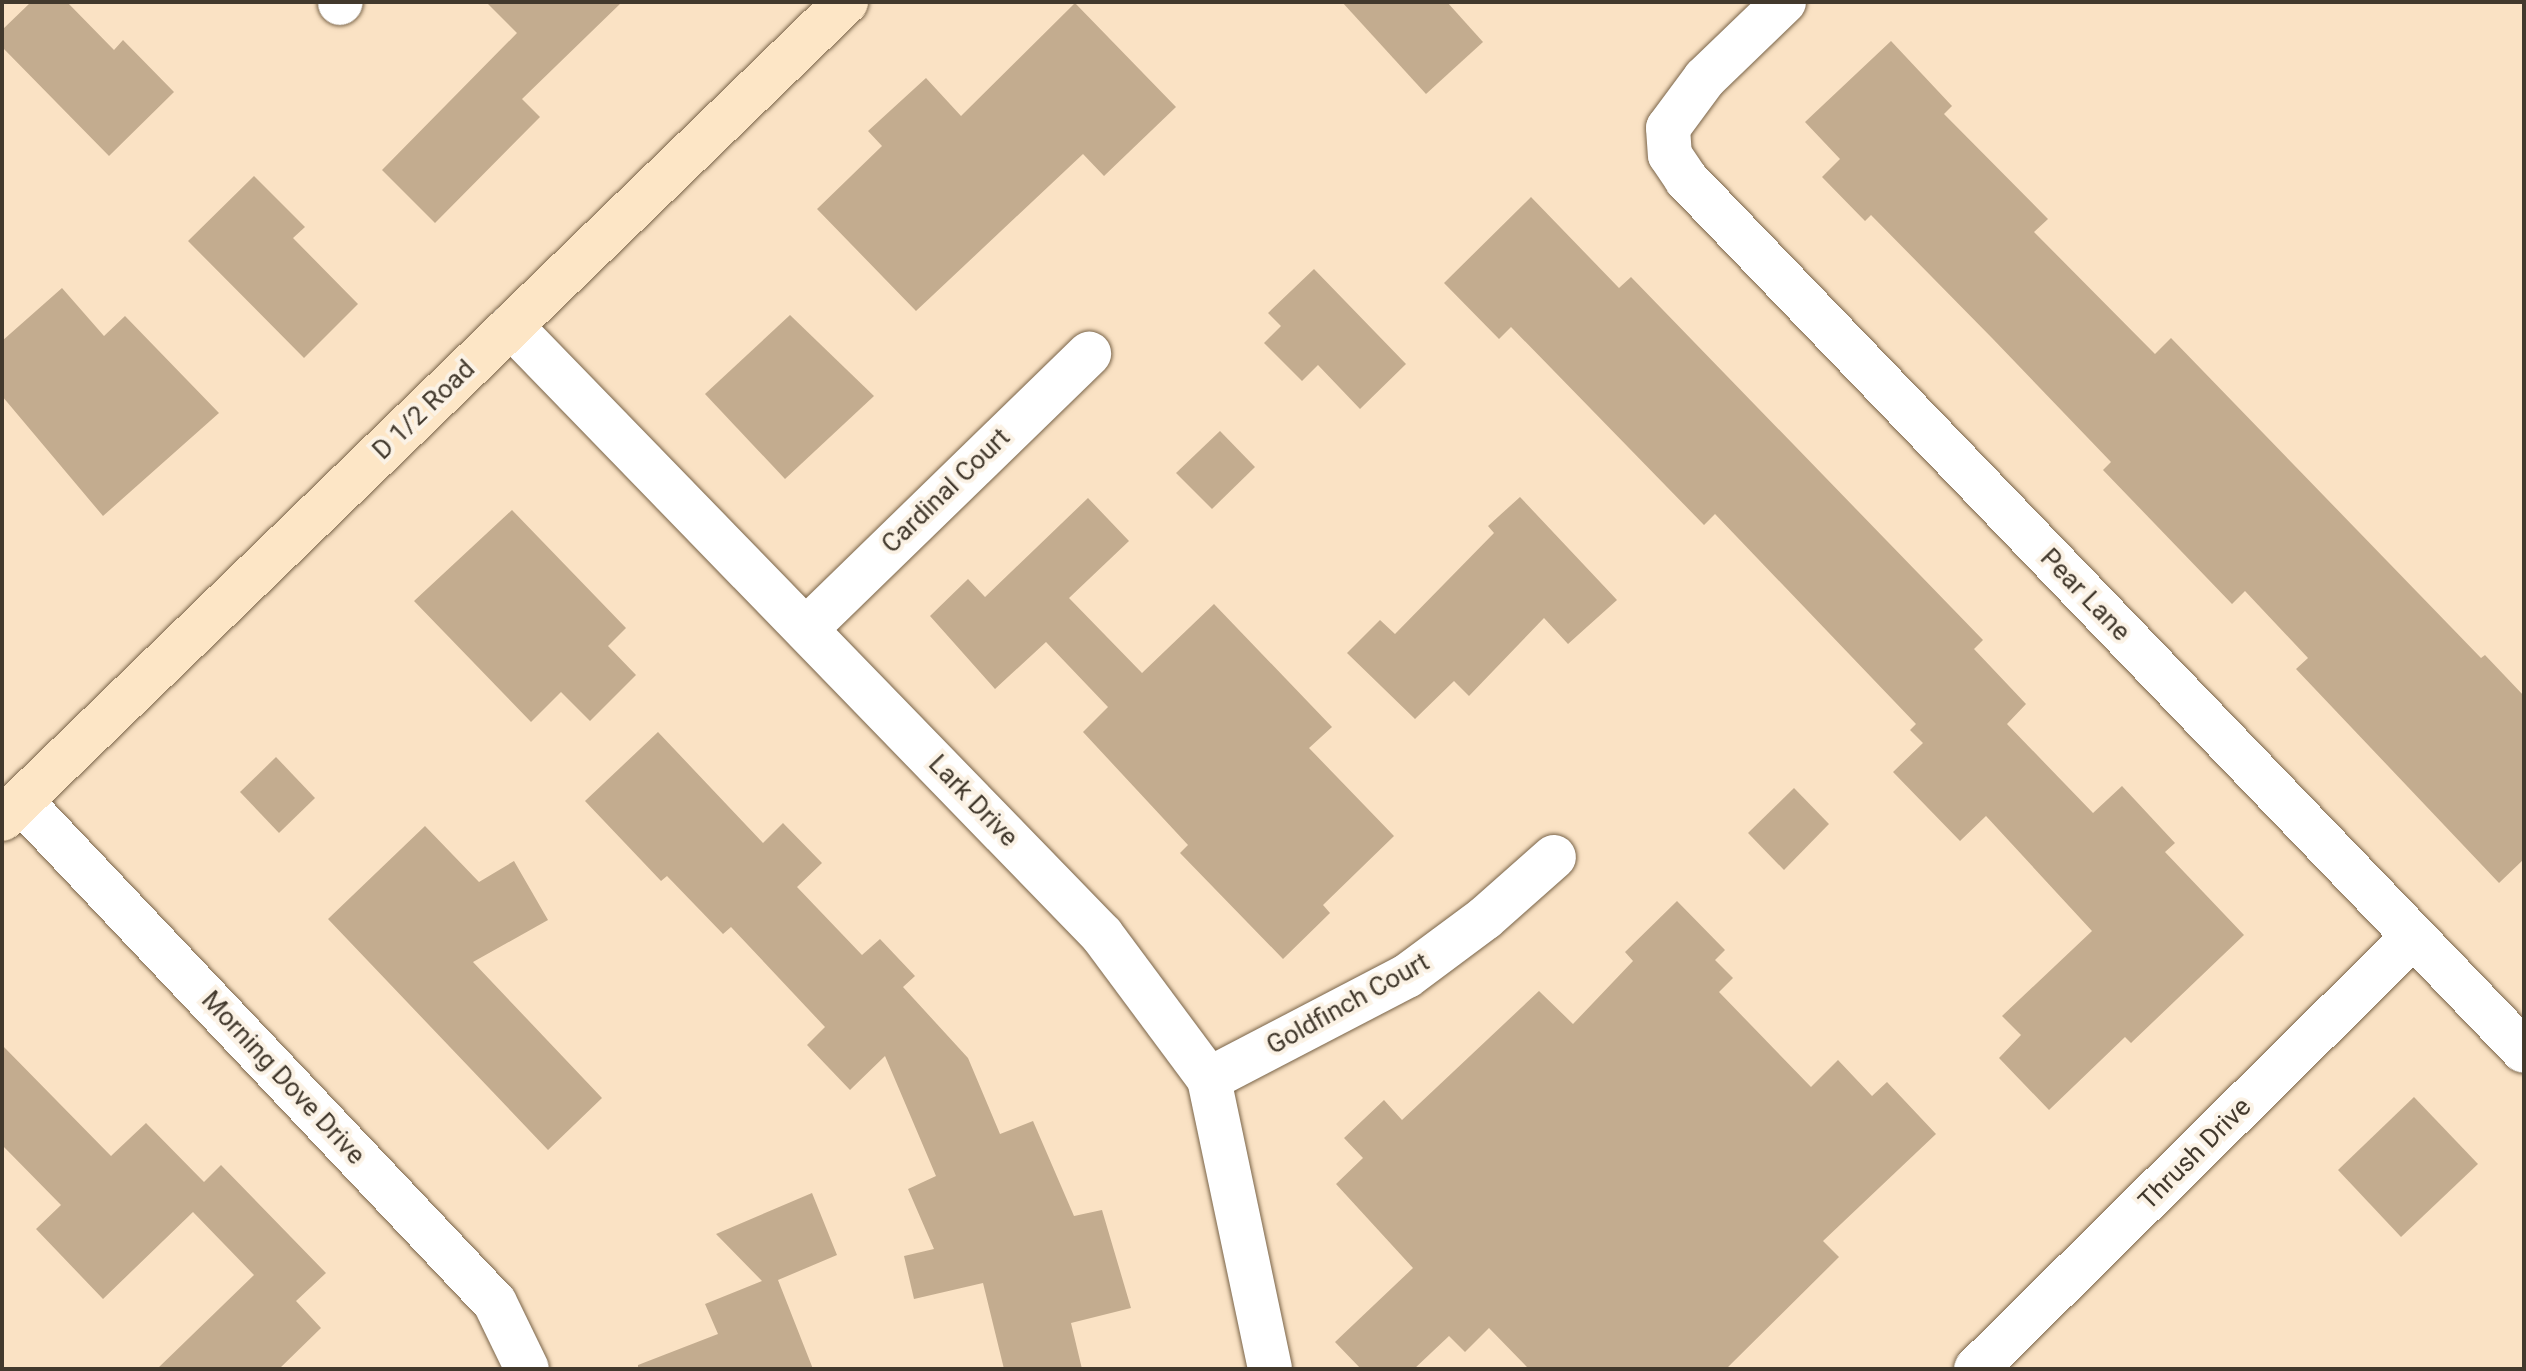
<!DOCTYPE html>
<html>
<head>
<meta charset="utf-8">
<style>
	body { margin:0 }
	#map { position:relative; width:2526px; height:1371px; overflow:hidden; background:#fae2c4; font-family:Roboto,sans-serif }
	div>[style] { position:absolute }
	.building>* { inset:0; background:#c3ac8f }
	.roads { filter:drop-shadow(0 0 2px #796449) drop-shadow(0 0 2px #796449) }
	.street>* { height:44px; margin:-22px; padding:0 22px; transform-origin:22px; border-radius:22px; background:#fff }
	.secondary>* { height:44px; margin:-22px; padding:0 22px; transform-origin:22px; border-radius:22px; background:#fde6c6 }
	span { translate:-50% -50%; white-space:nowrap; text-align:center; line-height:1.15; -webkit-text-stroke:8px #fbf2e5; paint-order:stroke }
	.street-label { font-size:26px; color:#42392d }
	.frame { position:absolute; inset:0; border:4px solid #42392d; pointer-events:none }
</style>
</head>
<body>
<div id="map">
	<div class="building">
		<div style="clip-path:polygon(31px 2px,67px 2px,114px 50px,123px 40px,174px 92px,109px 156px,2px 47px,2px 30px)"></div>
		<div style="clip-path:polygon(486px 2px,622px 2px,522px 99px,540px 117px,435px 223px,382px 170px,517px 33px)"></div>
		<div style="clip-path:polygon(1342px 2px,1447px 2px,1483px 42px,1426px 94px)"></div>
		<div style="clip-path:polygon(1075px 3px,1176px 107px,1104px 176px,1083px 154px,916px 311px,817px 209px,882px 146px,868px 131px,926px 78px,961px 116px)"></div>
		<div style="clip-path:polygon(1891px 41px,1952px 106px,1944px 114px,2048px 219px,2034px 232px,2155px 354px,2171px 338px,2481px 658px,2485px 655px,2524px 696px,2524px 859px,2499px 883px,2296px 669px,2308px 658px,2245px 591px,2232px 604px,2103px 470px,2111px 462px,1992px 338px,1871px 215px,1865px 221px,1822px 177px,1840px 159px,1805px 122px)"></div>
		<div style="clip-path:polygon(254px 176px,305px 227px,293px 238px,358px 304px,304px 358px,188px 241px)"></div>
		<div style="clip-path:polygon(1531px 197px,1619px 288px,1631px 277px,1983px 640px,1974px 649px,2026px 704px,2007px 724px,2093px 813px,2122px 786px,2175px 843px,2165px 852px,2244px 935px,2131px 1043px,2125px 1037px,2049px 1110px,1999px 1058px,2021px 1035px,2002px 1016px,2092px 931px,1986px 816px,1960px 841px,1893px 772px,1923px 743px,1910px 730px,1916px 724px,1715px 514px,1704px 525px,1511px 327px,1499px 339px,1444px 283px)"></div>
		<div style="clip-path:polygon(1314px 269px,1406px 364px,1360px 409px,1318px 365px,1302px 381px,1264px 343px,1281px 326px,1268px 313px)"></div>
		<div style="clip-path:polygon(62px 288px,104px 336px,125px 316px,219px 413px,103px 516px,2px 396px,2px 341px)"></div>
		<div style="clip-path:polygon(790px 315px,874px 396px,785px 479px,705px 394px)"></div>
		<div style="clip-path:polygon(1220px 431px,1255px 467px,1212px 509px,1176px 473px)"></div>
		<div style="clip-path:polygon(1520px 497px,1617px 600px,1568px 644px,1544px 618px,1469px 696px,1454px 681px,1415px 719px,1347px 653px,1380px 620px,1395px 634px,1494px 533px,1488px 526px)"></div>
		<div style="clip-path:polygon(1088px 498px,1129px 541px,1069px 598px,1142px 673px,1214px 604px,1332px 727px,1309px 748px,1394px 836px,1323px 905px,1330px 913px,1283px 959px,1180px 853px,1188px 845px,1083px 732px,1108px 707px,1046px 642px,995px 689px,930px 616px,968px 579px,985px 597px)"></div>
		<div style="clip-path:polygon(512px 510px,626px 628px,608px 646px,636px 675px,590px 721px,561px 692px,531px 722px,414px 601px)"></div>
		<div style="clip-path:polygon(658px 732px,763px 843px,783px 823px,822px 863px,797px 887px,862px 955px,880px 939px,915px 976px,903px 987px,968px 1058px,1000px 1134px,1033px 1121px,1074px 1216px,1102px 1210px,1131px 1308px,1071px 1323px,1082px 1369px,1004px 1369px,983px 1283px,914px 1299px,904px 1256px,934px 1249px,908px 1189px,936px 1176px,885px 1056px,850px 1090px,807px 1045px,825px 1027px,731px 927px,723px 934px,667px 876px,661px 881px,585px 801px)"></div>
		<div style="clip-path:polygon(276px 757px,315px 798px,279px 833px,240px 792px)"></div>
		<div style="clip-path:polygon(1794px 788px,1829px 824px,1784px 870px,1748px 833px)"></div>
		<div style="clip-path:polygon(425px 826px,479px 882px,514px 861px,548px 920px,473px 962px,602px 1098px,548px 1150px,328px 919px)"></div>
		<div style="clip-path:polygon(1677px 901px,1725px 950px,1715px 960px,1733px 978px,1719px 992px,1811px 1087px,1838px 1060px,1872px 1096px,1887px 1082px,1936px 1134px,1823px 1241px,1839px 1257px,1726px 1369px,1529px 1369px,1489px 1328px,1465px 1352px,1449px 1336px,1414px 1369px,1361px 1369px,1335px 1342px,1413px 1268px,1336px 1184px,1363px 1158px,1344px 1138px,1384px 1100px,1402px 1120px,1539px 991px,1573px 1024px,1633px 961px,1625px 952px)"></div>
		<div style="clip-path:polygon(2px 1045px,111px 1156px,146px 1123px,204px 1182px,221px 1165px,326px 1273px,296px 1301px,321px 1328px,279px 1369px,157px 1369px,254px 1275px,193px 1212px,103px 1299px,36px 1229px,61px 1205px,2px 1145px)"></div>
		<div style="clip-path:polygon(2414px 1097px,2478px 1164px,2401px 1237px,2338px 1170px)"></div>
		<div style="clip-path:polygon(812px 1193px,837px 1255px,778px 1280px,813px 1369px,638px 1369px,638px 1365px,718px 1334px,705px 1304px,762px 1281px,716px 1234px)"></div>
	</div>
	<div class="roads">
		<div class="street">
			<div style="left:1784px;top:2px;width:110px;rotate:136.1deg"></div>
			<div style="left:1705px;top:78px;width:62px;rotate:126.5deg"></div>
			<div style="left:1668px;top:128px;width:27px;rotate:86deg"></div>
			<div style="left:1670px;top:155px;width:29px;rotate:56deg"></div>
			<div style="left:1686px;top:179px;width:1209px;rotate:46.14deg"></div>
			<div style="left:340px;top:3px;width:1px;rotate:-45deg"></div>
			<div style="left:511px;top:326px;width:849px;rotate:45.86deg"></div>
			<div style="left:1102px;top:935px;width:179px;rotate:53.4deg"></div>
			<div style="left:1209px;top:1079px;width:296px;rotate:78.1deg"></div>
			<div style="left:806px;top:629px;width:395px;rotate:-44.2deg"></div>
			<div style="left:21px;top:801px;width:690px;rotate:46.64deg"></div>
			<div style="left:495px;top:1303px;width:73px;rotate:64.1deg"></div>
			<div style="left:1209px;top:1079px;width:223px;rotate:-27.5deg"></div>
			<div style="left:1407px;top:976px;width:97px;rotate:-36.6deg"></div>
			<div style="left:1485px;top:918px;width:92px;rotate:-41.5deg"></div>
			<div style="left:1976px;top:1369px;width:614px;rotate:-44.67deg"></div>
		</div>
		<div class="secondary">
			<div style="left:2px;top:819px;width:1175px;rotate:-44.07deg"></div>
		</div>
	</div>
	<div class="street-label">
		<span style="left:424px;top:410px;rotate:-44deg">D 1/2 Road</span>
		<span style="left:946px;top:491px;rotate:-44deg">Cardinal Court</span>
		<span style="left:2085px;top:595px;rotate:46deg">Pear Lane</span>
		<span style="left:973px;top:801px;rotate:46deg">Lark Drive</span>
		<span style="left:1348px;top:1004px;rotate:-29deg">Goldfinch Court</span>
		<span style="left:283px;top:1078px;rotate:47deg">Morning Dove Drive</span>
		<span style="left:2195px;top:1154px;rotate:-45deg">Thrush Drive</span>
	</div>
	<div class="frame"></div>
</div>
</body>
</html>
